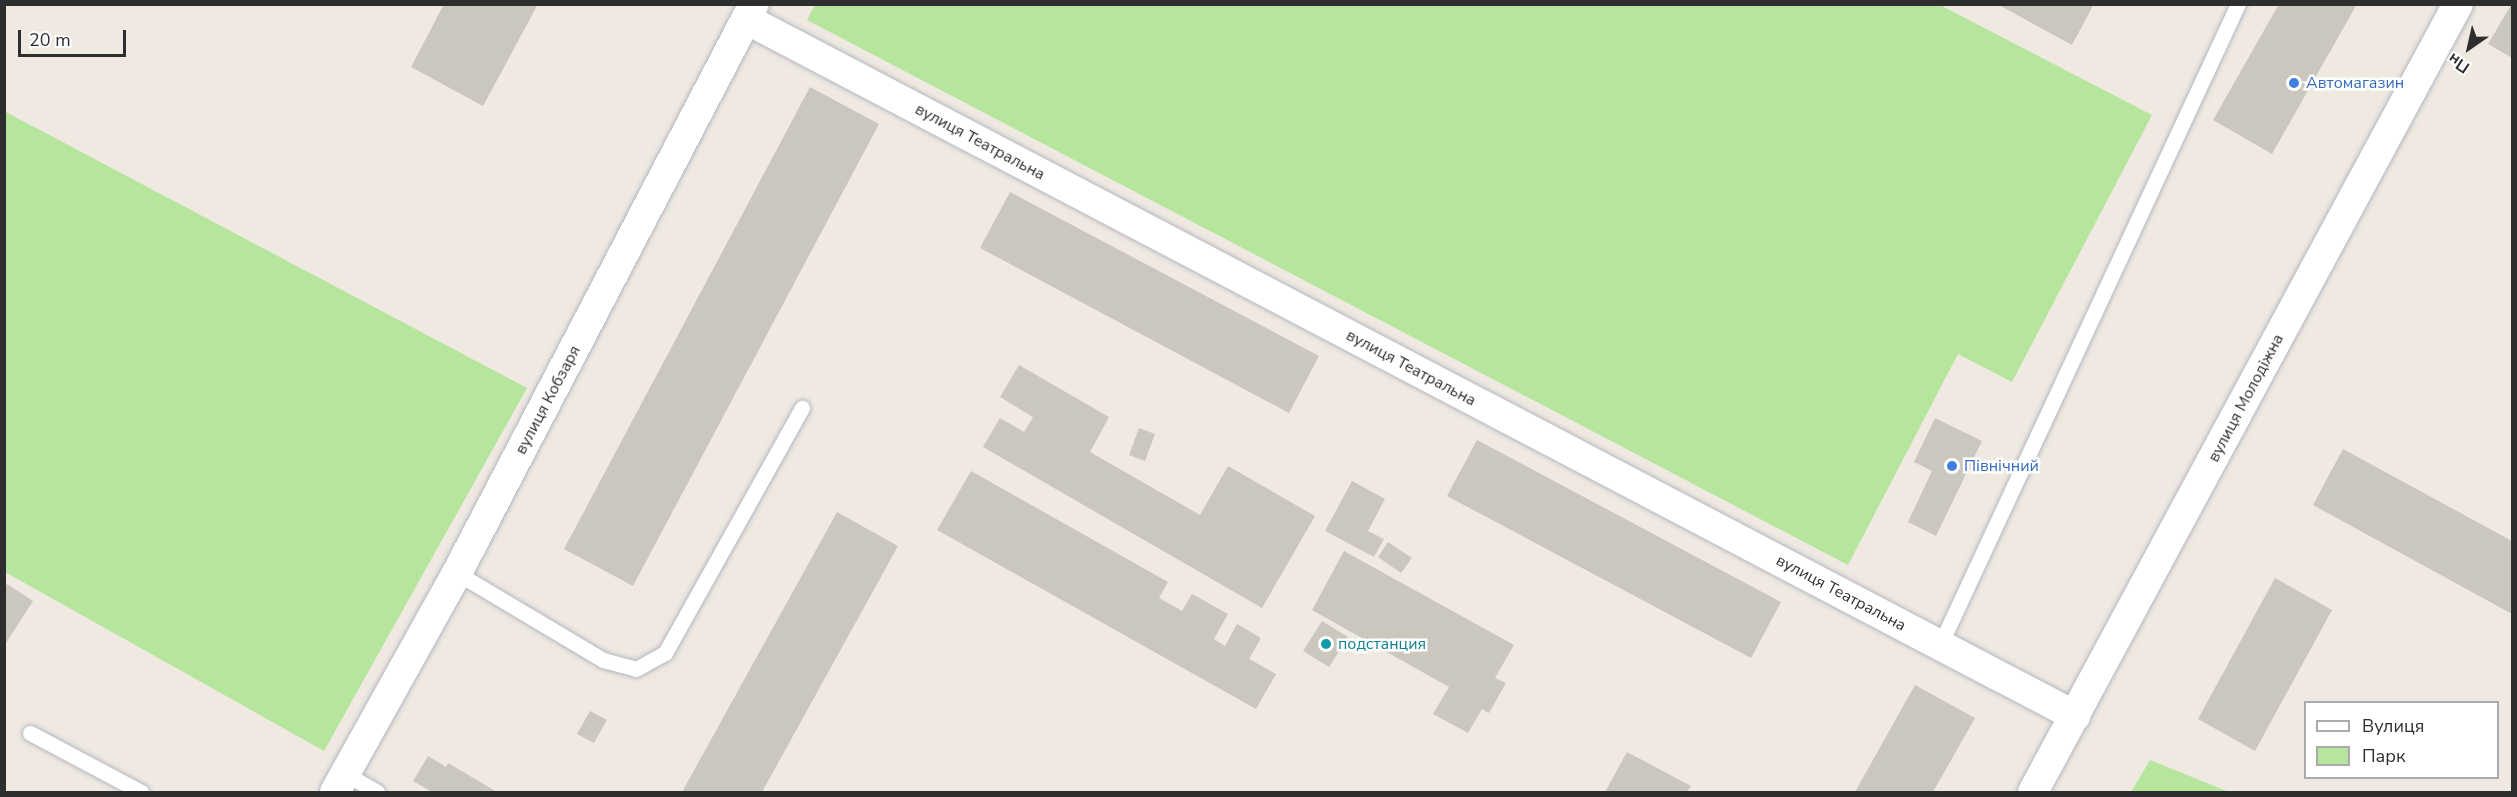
<!DOCTYPE html>
<html>
<head>
<meta charset="utf-8">
<style>
	body { margin:0 }
	#map { position:relative; width:2517px; height:797px; overflow:hidden; background:#efe9e1; font-family:"Nunito Sans",sans-serif }
	div>[style] { position:absolute }
	.green>* { inset:0; background:#b6e59e }
	.building>* { inset:0; background:#cbc7bf }
	.roads { filter:drop-shadow(0 0 2px #b4b7c1) drop-shadow(0 0 2px #b4b7c1) }
	.service>* { height:15px; margin:-7.5px; padding:0 7.5px; transform-origin:7.5px; border-radius:7.5px; background:#fff }
	.minor>* { height:30px; margin:-15px; padding:0 15px; transform-origin:15px; border-radius:15px; background:#fff }
	.dots>* { width:16px; height:16px; translate:-50% -50%; box-sizing:border-box; border:3px solid #fff; border-radius:50% }
	span { translate:-50% -50%; white-space:nowrap; text-align:center; line-height:1.15; -webkit-text-stroke:5px #fff; paint-order:stroke }
	.shop-label { font-size:16px; color:#366cbe }
	.left { translate:0 -50%; text-align:left }
	.street-label { font-size:16px; color:#2e2e2e }
	.culture-label { font-size:16px; color:#0d838f }
	.frame { position:absolute; inset:0; border:6px solid #2e2e2e; pointer-events:none }
	.legend { position:absolute; left:2304px; top:701px; width:195px; height:78px; box-sizing:border-box; background:#fff; border:2px solid #ababab; margin:0; padding:8px 10px; list-style:none; font-size:18px; color:#2e2e2e }
	.legend li { display:flex; align-items:center; gap:12px; height:30px }
	.legend b { width:30px; border:2px solid #ababab }
	.north { position:absolute; left:2439px; top:18px; width:60px; height:60px; -webkit-text-stroke:4px #fff; paint-order:stroke; rotate:214deg; font-size:16px; font-weight:700; line-height:24px; text-align:center; color:#2e2e2e }
	.north::after { content:''; display:block; margin:auto; width:21px; height:27px; background:#2e2e2e; clip-path:polygon(50% 0,100% 100%,50% 72%,0 100%) }
	.scale { position:absolute; left:18px; top:30px; width:108px; height:27px; box-sizing:border-box; border:3px solid #2e2e2e; border-top:0; padding-left:8px; font-size:18px; line-height:21px; white-space:nowrap; color:#2e2e2e; -webkit-text-stroke:4px #fff; paint-order:stroke }
</style>
</head>
<body>
<div id="map">
	<div class="green">
		<div style="clip-path:polygon(815px 5px,1940px 5px,2152px 115px,2012px 382px,1958px 354px,1848px 565px,807px 20px)"></div>
		<div style="clip-path:polygon(4px 111px,527px 388px,324px 751px,5px 572px)"></div>
		<div style="clip-path:polygon(2150px 760px,2229px 792px,2131px 792px)"></div>
	</div>
	<div class="building">
		<div style="clip-path:polygon(444px 4px,538px 4px,483px 106px,411px 67px)"></div>
		<div style="clip-path:polygon(1997px 4px,2094px 4px,2072px 45px)"></div>
		<div style="clip-path:polygon(2279px 4px,2357px 4px,2272px 154px,2213px 120px)"></div>
		<div style="clip-path:polygon(2511px 5px,2512px 5px,2512px 58px,2488px 44px)"></div>
		<div style="clip-path:polygon(810px 87px,879px 124px,633px 586px,564px 549px)"></div>
		<div style="clip-path:polygon(1010px 192px,1319px 356px,1289px 413px,980px 248px)"></div>
		<div style="clip-path:polygon(1019px 365px,1109px 417px,1090px 452px,1200px 515px,1228px 466px,1315px 516px,1262px 608px,983px 447px,1000px 418px,1024px 432px,1033px 417px,1000px 397px)"></div>
		<div style="clip-path:polygon(1935px 418px,1982px 441px,1936px 536px,1908px 522px,1932px 471px,1914px 462px)"></div>
		<div style="clip-path:polygon(1139px 428px,1155px 434px,1145px 461px,1129px 455px)"></div>
		<div style="clip-path:polygon(1477px 440px,1781px 602px,1751px 658px,1447px 496px)"></div>
		<div style="clip-path:polygon(2343px 449px,2512px 541px,2512px 614px,2313px 505px)"></div>
		<div style="clip-path:polygon(971px 471px,1168px 582px,1159px 598px,1182px 611px,1192px 594px,1228px 614px,1214px 639px,1225px 646px,1237px 624px,1261px 638px,1249px 659px,1276px 674px,1256px 709px,937px 530px)"></div>
		<div style="clip-path:polygon(1352px 481px,1385px 499px,1368px 531px,1384px 539px,1374px 557px,1325px 531px)"></div>
		<div style="clip-path:polygon(837px 512px,898px 546px,762px 792px,682px 792px)"></div>
		<div style="clip-path:polygon(1388px 542px,1412px 558px,1401px 573px,1378px 557px)"></div>
		<div style="clip-path:polygon(1344px 551px,1514px 645px,1495px 678px,1506px 683px,1489px 713px,1482px 709px,1468px 733px,1433px 714px,1449px 687px,1312px 610px)"></div>
		<div style="clip-path:polygon(2275px 578px,2332px 610px,2255px 751px,2198px 719px)"></div>
		<div style="clip-path:polygon(7px 584px,33px 601px,4px 646px,4px 588px)"></div>
		<div style="clip-path:polygon(1322px 621px,1348px 637px,1329px 667px,1303px 651px)"></div>
		<div style="clip-path:polygon(1915px 685px,1975px 718px,1933px 792px,1855px 792px)"></div>
		<div style="clip-path:polygon(590px 711px,607px 720px,594px 743px,577px 734px)"></div>
		<div style="clip-path:polygon(1627px 752px,1691px 786px,1687px 792px,1605px 792px)"></div>
		<div style="clip-path:polygon(428px 756px,446px 767px,448px 763px,497px 792px,432px 792px,413px 781px)"></div>
	</div>
	<div class="roads">
		<div class="service">
			<div style="left:457px;top:573px;width:170px;rotate:30.8deg"></div>
			<div style="left:603px;top:660px;width:34px;rotate:15deg"></div>
			<div style="left:636px;top:669px;width:33px;rotate:-29deg"></div>
			<div style="left:665px;top:653px;width:281px;rotate:-60.8deg"></div>
			<div style="left:1940px;top:645px;width:707px;rotate:-65.07deg"></div>
			<div style="left:30px;top:733px;width:126px;rotate:28deg"></div>
			<div style="left:346px;top:774px;width:36px;rotate:30deg"></div>
		</div>
		<div class="minor">
			<div style="left:746px;top:19px;width:1501px;rotate:27.67deg"></div>
			<div style="left:335px;top:792px;width:251px;rotate:-60.9deg"></div>
			<div style="left:457px;top:573px;width:642px;rotate:-62.44deg"></div>
			<div style="left:2033px;top:792px;width:895px;rotate:-61.66deg"></div>
		</div>
	</div>
	<div class="dots">
		<div style="left:2294px;top:83px;background:#3f7fe0"></div>
		<div style="left:1952px;top:466px;background:#3f7fe0"></div>
		<div style="left:1326px;top:644px;background:#0f9aa8"></div>
	</div>
	<div class="shop-label">
		<span class="left" style="left:2306px;top:83px">Автомагазин</span>
		<span class="left" style="left:1964px;top:466px">Північний</span>
	</div>
	<div class="street-label">
		<span style="left:980px;top:142px;rotate:28deg">вулиця Театральна</span>
		<span style="left:1411px;top:368px;rotate:28deg">вулиця Театральна</span>
		<span style="left:2246px;top:398px;rotate:-62deg">вулиця Молодіжна</span>
		<span style="left:548px;top:400px;rotate:-62deg">вулиця Кобзаря</span>
		<span style="left:1841px;top:593px;rotate:28deg">вулиця Театральна</span>
	</div>
	<div class="culture-label">
		<span class="left" style="left:1338px;top:644px">подстанция</span>
	</div>
	<div class="frame"></div>
	<ul class="legend">
	<li><b style="height:8px;background:#fff"></b>Вулиця</li>
	<li><b style="height:16px;background:#b6e59e"></b>Парк</li>
	</ul>
	<div class="north">Пн</div>
	<div class="scale">20 m</div>
</div>
</body>
</html>
